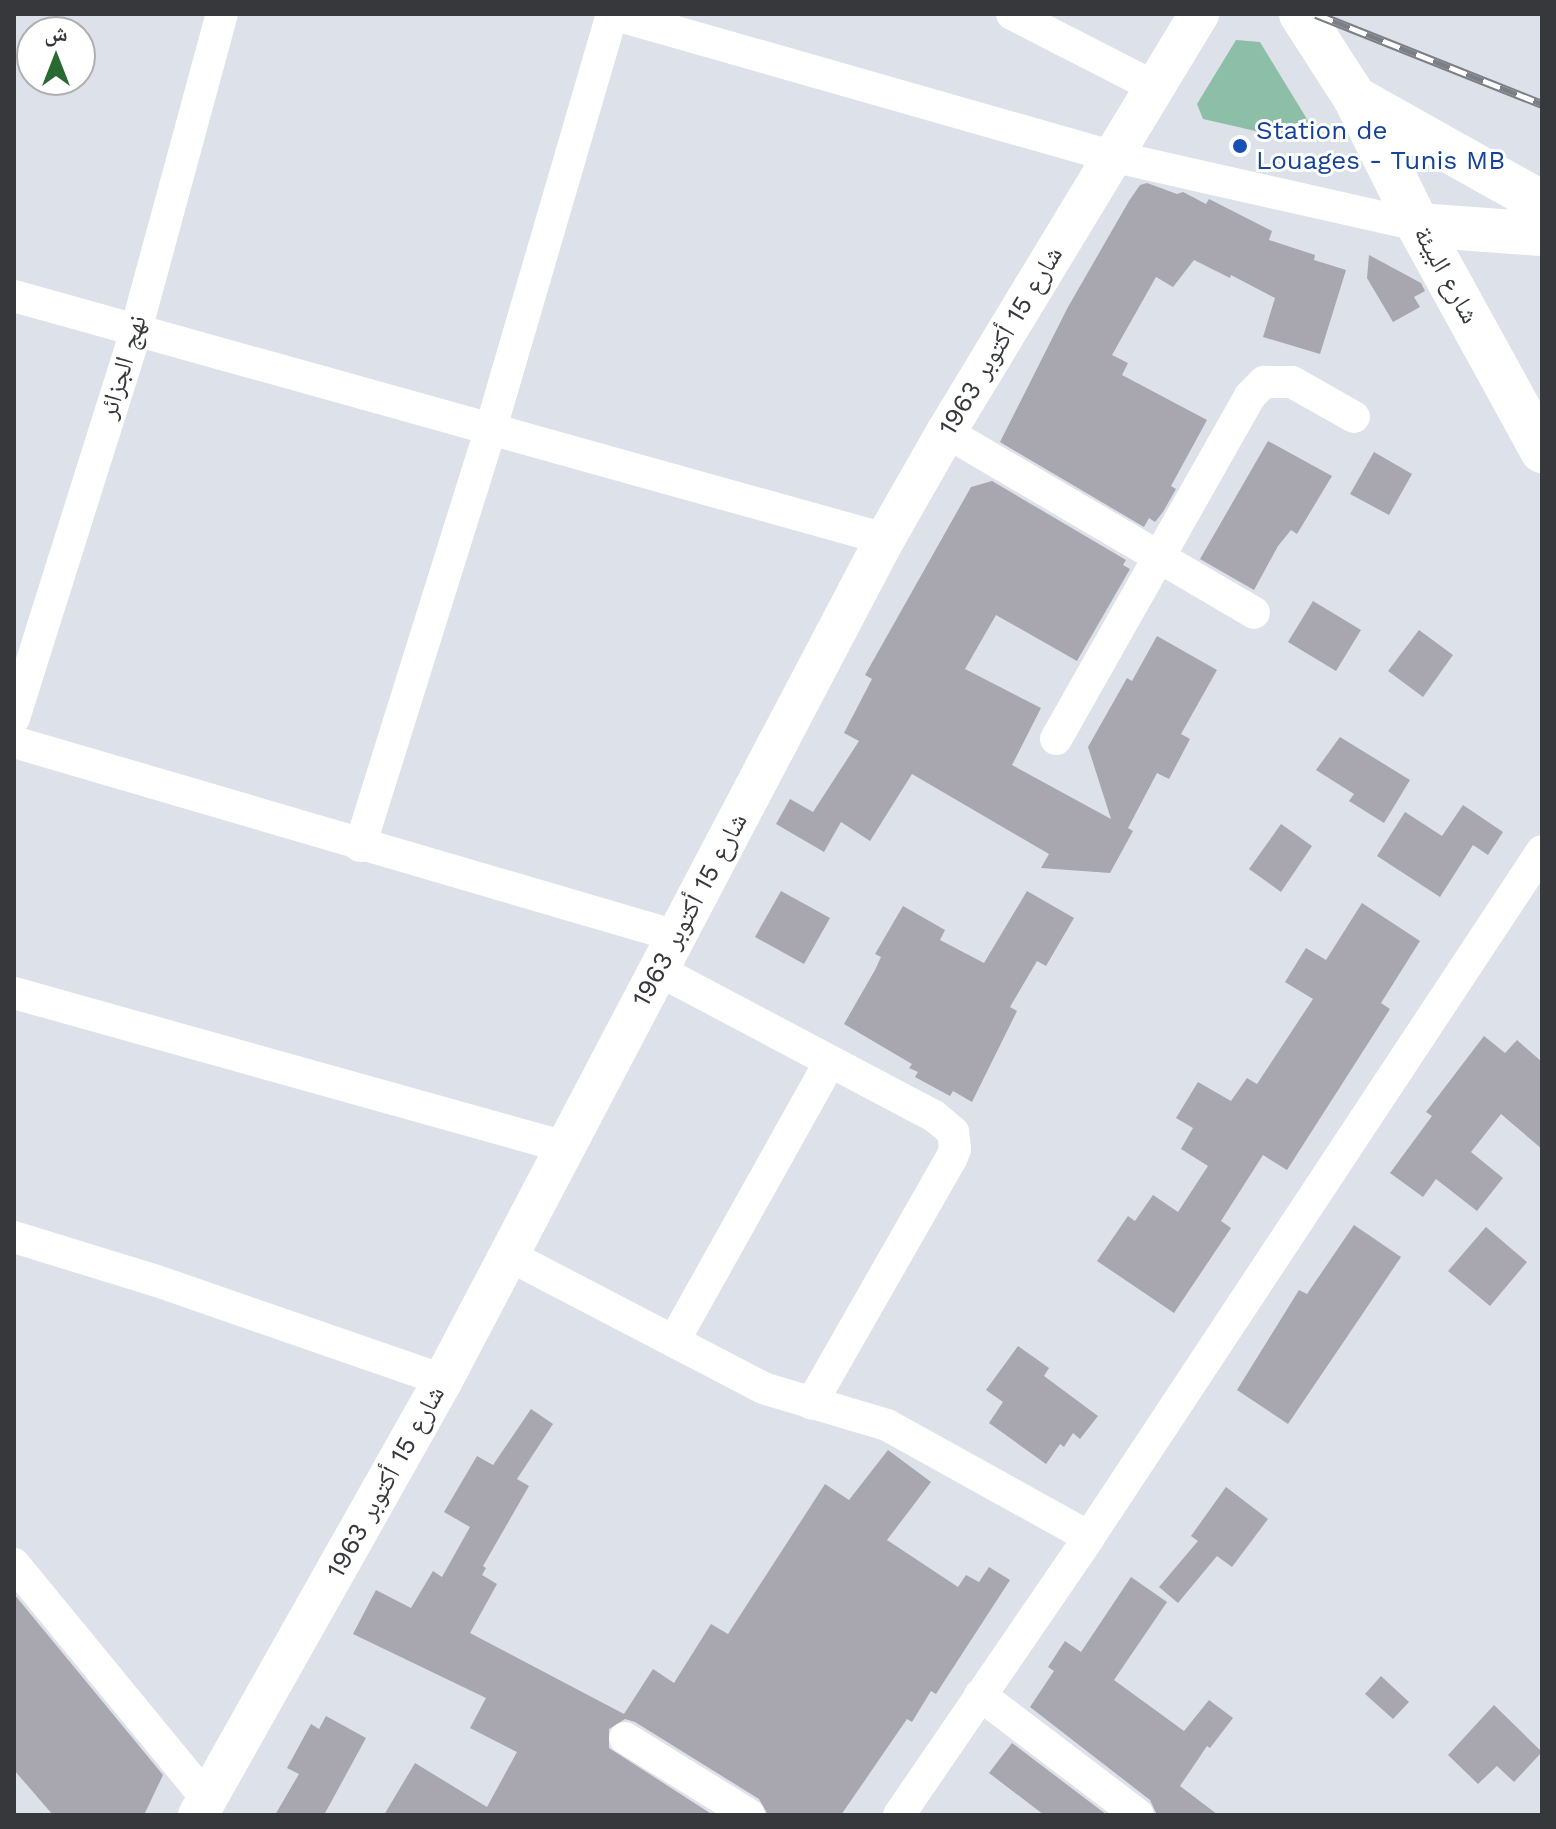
<!DOCTYPE html>
<html>
<head>
<meta charset="utf-8">
<style>
	body { margin:0 }
	#map { position:relative; width:1556px; height:1829px; overflow:hidden; background:#dce1ea; font-family:"Work Sans","Noto Naskh Arabic",sans-serif }
	div>[style] { position:absolute }
	.green>* { inset:0; background:#8dbea7 }
	.building>* { inset:0; background:#a8a7b0 }
	.minor>* { height:32px; margin:-16px; padding:0 16px; transform-origin:16px; border-radius:16px; background:#fff }
	.tertiary>* { height:40px; margin:-20px; padding:0 20px; transform-origin:20px; border-radius:20px; background:#fff }
	.secondary>* { height:44px; margin:-22px; padding:0 22px; transform-origin:22px; border-radius:22px; background:#fff }
	.rail>* { height:9px; margin-top:-4.5px; transform-origin:0; background:repeating-linear-gradient(90deg,#fff 0 18px,#7c7f85 0 36px); box-sizing:border-box; border-block:2px solid #7c7f85 }
	.dots>* { width:22px; height:22px; translate:-50% -50%; box-sizing:border-box; border:4px solid #fff; border-radius:50% }
	span { translate:-50% -50%; white-space:nowrap; text-align:center; line-height:1.15; -webkit-text-stroke:6px #fff; paint-order:stroke }
	.transit-label { font-size:26px; color:#164399 }
	.left { translate:0 -50%; text-align:left }
	.street-label { font-size:26px; color:#36383c }
	.frame { position:absolute; inset:0; border:16px solid #36383c; pointer-events:none }
	.north { position:absolute; left:16px; top:16px; width:80px; height:80px; box-sizing:border-box; background:#fff; border:2px solid #afafb1; border-radius:50%; rotate:0deg; font-size:22px; font-weight:700; line-height:32px; text-align:center; color:#36383c }
	.north::after { content:''; display:block; margin:auto; width:28px; height:36px; background:#296932; clip-path:polygon(50% 0,100% 100%,50% 72%,0 100%) }
</style>
</head>
<body>
<div id="map">
	<div class="green">
		<div style="clip-path:polygon(1236px 40px,1260px 42px,1310px 124px,1290px 139px,1203px 119px,1197px 104px)"></div>
	</div>
	<div class="building">
		<div style="clip-path:polygon(1147px 183px,1177px 194px,1183px 192px,1206px 204px,1209px 199px,1272px 231px,1269px 240px,1315px 255px,1314px 260px,1346px 270px,1320px 354px,1263px 337px,1275px 298px,1231px 275px,1230px 278px,1194px 260px,1173px 287px,1156px 277px,1112px 355px,1128px 363px,1122px 375px,1207px 420px,1171px 486px,1176px 489px,1163px 512px,1155px 522px,1149px 518px,1144px 527px,1000px 442px,1068px 307px,1129px 201px,1140px 185px)"></div>
		<div style="clip-path:polygon(1369px 255px,1421px 283px,1425px 291px,1414px 297px,1420px 307px,1393px 322px,1367px 278px)"></div>
		<div style="clip-path:polygon(1268px 441px,1332px 476px,1297px 534px,1291px 530px,1278px 546px,1254px 590px,1200px 559px)"></div>
		<div style="clip-path:polygon(1374px 452px,1412px 474px,1389px 515px,1350px 494px)"></div>
		<div style="clip-path:polygon(992px 481px,1126px 560px,1123px 565px,1130px 569px,1077px 661px,996px 615px,965px 669px,1041px 708px,1012px 765px,1111px 819px,1088px 747px,1127px 678px,1132px 681px,1157px 636px,1217px 670px,1181px 734px,1190px 739px,1169px 779px,1157px 773px,1128px 828px,1133px 831px,1110px 873px,1041px 868px,1049px 854px,912px 774px,870px 841px,841px 822px,824px 852px,776px 824px,790px 799px,813px 812px,859px 741px,844px 733px,872px 679px,865px 675px,971px 487px)"></div>
		<div style="clip-path:polygon(1313px 601px,1361px 630px,1336px 671px,1288px 642px)"></div>
		<div style="clip-path:polygon(1419px 630px,1453px 655px,1423px 697px,1388px 671px)"></div>
		<div style="clip-path:polygon(1340px 737px,1410px 780px,1384px 823px,1349px 801px,1354px 794px,1316px 770px)"></div>
		<div style="clip-path:polygon(1463px 805px,1503px 832px,1488px 855px,1473px 845px,1440px 897px,1377px 856px,1405px 812px,1442px 836px)"></div>
		<div style="clip-path:polygon(1281px 824px,1312px 846px,1281px 892px,1249px 869px)"></div>
		<div style="clip-path:polygon(781px 891px,830px 918px,804px 964px,755px 937px)"></div>
		<div style="clip-path:polygon(1027px 891px,1074px 918px,1046px 966px,1037px 961px,1010px 1007px,1017px 1011px,972px 1102px,953px 1091px,950px 1096px,915px 1077px,918px 1072px,909px 1068px,912px 1064px,844px 1024px,875px 970px,881px 957px,875px 954px,903px 906px,945px 930px,940px 940px,984px 963px)"></div>
		<div style="clip-path:polygon(1362px 903px,1420px 941px,1381px 1003px,1390px 1009px,1287px 1170px,1263px 1155px,1221px 1221px,1231px 1228px,1174px 1313px,1097px 1261px,1128px 1216px,1135px 1221px,1153px 1195px,1178px 1212px,1208px 1166px,1181px 1149px,1193px 1128px,1176px 1118px,1198px 1082px,1231px 1101px,1247px 1078px,1257px 1084px,1313px 999px,1285px 982px,1306px 948px,1326px 960px)"></div>
		<div style="clip-path:polygon(1484px 1036px,1505px 1053px,1517px 1040px,1542px 1062px,1542px 1149px,1501px 1114px,1471px 1152px,1503px 1178px,1477px 1211px,1436px 1179px,1423px 1197px,1390px 1173px,1432px 1116px,1426px 1112px)"></div>
		<div style="clip-path:polygon(1354px 1225px,1401px 1257px,1288px 1424px,1237px 1390px,1299px 1290px,1307px 1294px)"></div>
		<div style="clip-path:polygon(1486px 1227px,1527px 1262px,1490px 1306px,1448px 1271px)"></div>
		<div style="clip-path:polygon(1018px 1346px,1049px 1368px,1044px 1376px,1098px 1416px,1080px 1439px,1073px 1433px,1064px 1447px,1060px 1444px,1046px 1464px,989px 1423px,1003px 1402px,986px 1390px)"></div>
		<div style="clip-path:polygon(531px 1409px,553px 1424px,517px 1479px,529px 1486px,483px 1566px,486px 1568px,482px 1575px,497px 1584px,470px 1633px,624px 1714px,653px 1669px,674px 1683px,711px 1624px,728px 1634px,825px 1484px,849px 1500px,888px 1450px,931px 1482px,887px 1540px,958px 1587px,966px 1575px,979px 1582px,989px 1567px,1010px 1580px,936px 1694px,931px 1691px,912px 1722px,907px 1719px,841px 1815px,768px 1815px,759px 1799px,635px 1722px,625px 1719px,609px 1729px,609px 1748px,713px 1815px,384px 1815px,415px 1763px,487px 1807px,517px 1752px,470px 1728px,486px 1698px,353px 1634px,376px 1590px,411px 1608px,433px 1571px,442px 1577px,470px 1527px,444px 1512px,477px 1456px,493px 1465px)"></div>
		<div style="clip-path:polygon(1226px 1487px,1268px 1519px,1232px 1567px,1217px 1556px,1178px 1603px,1159px 1587px,1198px 1541px,1191px 1536px)"></div>
		<div style="clip-path:polygon(1131px 1577px,1167px 1602px,1114px 1680px,1184px 1731px,1209px 1700px,1233px 1718px,1210px 1748px,1207px 1746px,1180px 1786px,1218px 1815px,1157px 1815px,1150px 1800px,1030px 1707px,1054px 1671px,1048px 1667px,1065px 1641px,1081px 1652px)"></div>
		<div style="clip-path:polygon(14px 1594px,163px 1775px,144px 1815px,53px 1815px,14px 1770px)"></div>
		<div style="clip-path:polygon(1381px 1676px,1409px 1702px,1393px 1719px,1365px 1694px)"></div>
		<div style="clip-path:polygon(1494px 1705px,1542px 1752px,1514px 1782px,1497px 1766px,1478px 1784px,1448px 1755px)"></div>
		<div style="clip-path:polygon(326px 1716px,366px 1738px,324px 1815px,275px 1815px,299px 1774px,287px 1768px,311px 1724px,319px 1729px)"></div>
		<div style="clip-path:polygon(1012px 1743px,1107px 1815px,1044px 1815px,989px 1773px)"></div>
	</div>
	<div class="minor">
		<div style="left:613px;top:14px;width:518px;rotate:15.92deg"></div>
		<div style="left:1111px;top:156px;width:315px;rotate:12.7deg"></div>
		<div style="left:1012px;top:14px;width:158px;rotate:27.1deg"></div>
		<div style="left:14px;top:296px;width:904px;rotate:15.59deg"></div>
		<div style="left:946px;top:432px;width:357px;rotate:30.4deg"></div>
		<div style="left:14px;top:718px;width:407px;rotate:-72.5deg"></div>
		<div style="left:136px;top:330px;width:327px;rotate:-74.8deg"></div>
		<div style="left:1056px;top:739px;width:394px;rotate:-60.5deg"></div>
		<div style="left:1250px;top:396px;width:20px;rotate:-45deg"></div>
		<div style="left:1264px;top:382px;width:28px"></div>
		<div style="left:1292px;top:382px;width:71px;rotate:29.4deg"></div>
		<div style="left:14px;top:742px;width:690px;rotate:16.33deg"></div>
		<div style="left:360px;top:846px;width:438px;rotate:-72.6deg"></div>
		<div style="left:491px;top:428px;width:431px;rotate:-73.7deg"></div>
		<div style="left:658px;top:970px;width:312px;rotate:27.9deg"></div>
		<div style="left:934px;top:1116px;width:25px;rotate:40deg"></div>
		<div style="left:953px;top:1132px;width:17px;rotate:83deg"></div>
		<div style="left:955px;top:1149px;width:9px;rotate:111deg"></div>
		<div style="left:952px;top:1157px;width:284px;rotate:119.7deg"></div>
		<div style="left:14px;top:993px;width:572px;rotate:15.62deg"></div>
		<div style="left:14px;top:1237px;width:146px;rotate:17.1deg"></div>
		<div style="left:154px;top:1280px;width:306px;rotate:19.1deg"></div>
		<div style="left:508px;top:1255px;width:288px;rotate:27.5deg"></div>
		<div style="left:763px;top:1388px;width:129px;rotate:16.6deg"></div>
		<div style="left:887px;top:1425px;width:231px;rotate:29deg"></div>
		<div style="left:675px;top:1339px;width:317px;rotate:-60.8deg"></div>
		<div style="left:14px;top:1564px;width:304px;rotate:50.6deg"></div>
		<div style="left:980px;top:1695px;width:198px;rotate:37.2deg"></div>
		<div style="left:625px;top:1738px;width:146px;rotate:31.8deg"></div>
		<div style="left:899px;top:1815px;width:337px;rotate:-55.6deg"></div>
		<div style="left:1089px;top:1537px;width:822px;rotate:-56.56deg"></div>
	</div>
	<div class="tertiary">
		<div style="left:198px;top:1815px;width:499px;rotate:-60.6deg"></div>
		<div style="left:443px;top:1380px;width:950px;rotate:-62.28deg"></div>
		<div style="left:885px;top:539px;width:123px;rotate:-60.3deg"></div>
		<div style="left:946px;top:432px;width:489px;rotate:-58.8deg"></div>
	</div>
	<div class="secondary">
		<div style="left:1301px;top:14px;width:100px;rotate:57.3deg"></div>
		<div style="left:1355px;top:98px;width:142px;rotate:63.6deg"></div>
		<div style="left:1418px;top:225px;width:258px;rotate:61.2deg"></div>
		<div style="left:1355px;top:98px;width:214px;rotate:29.3deg"></div>
		<div style="left:1418px;top:225px;width:124px;rotate:4.2deg"></div>
	</div>
	<div class="rail">
		<div style="left:1316px;top:14px;width:243px;rotate:21.7deg"></div>
	</div>
	<div class="dots">
		<div style="left:1240px;top:146px;background:#1a4fb4"></div>
	</div>
	<div class="transit-label">
		<span class="left" style="left:1256px;top:146px">Station de<br>Louages - Tunis MB</span>
	</div>
	<div class="street-label">
		<span style="left:1446px;top:275px;rotate:61deg">شارع البيئة</span>
		<span style="left:1001px;top:341px;rotate:-59deg">شارع 15 أكتوبر 1963</span>
		<span style="left:123px;top:367px;rotate:-73deg">نهج الجزائر</span>
		<span style="left:690px;top:910px;rotate:-62deg">شارع 15 أكتوبر 1963</span>
		<span style="left:386px;top:1482px;rotate:-61deg">شارع 15 أكتوبر 1963</span>
	</div>
	<div class="frame"></div>
	<div class="north">ش</div>
</div>
</body>
</html>
